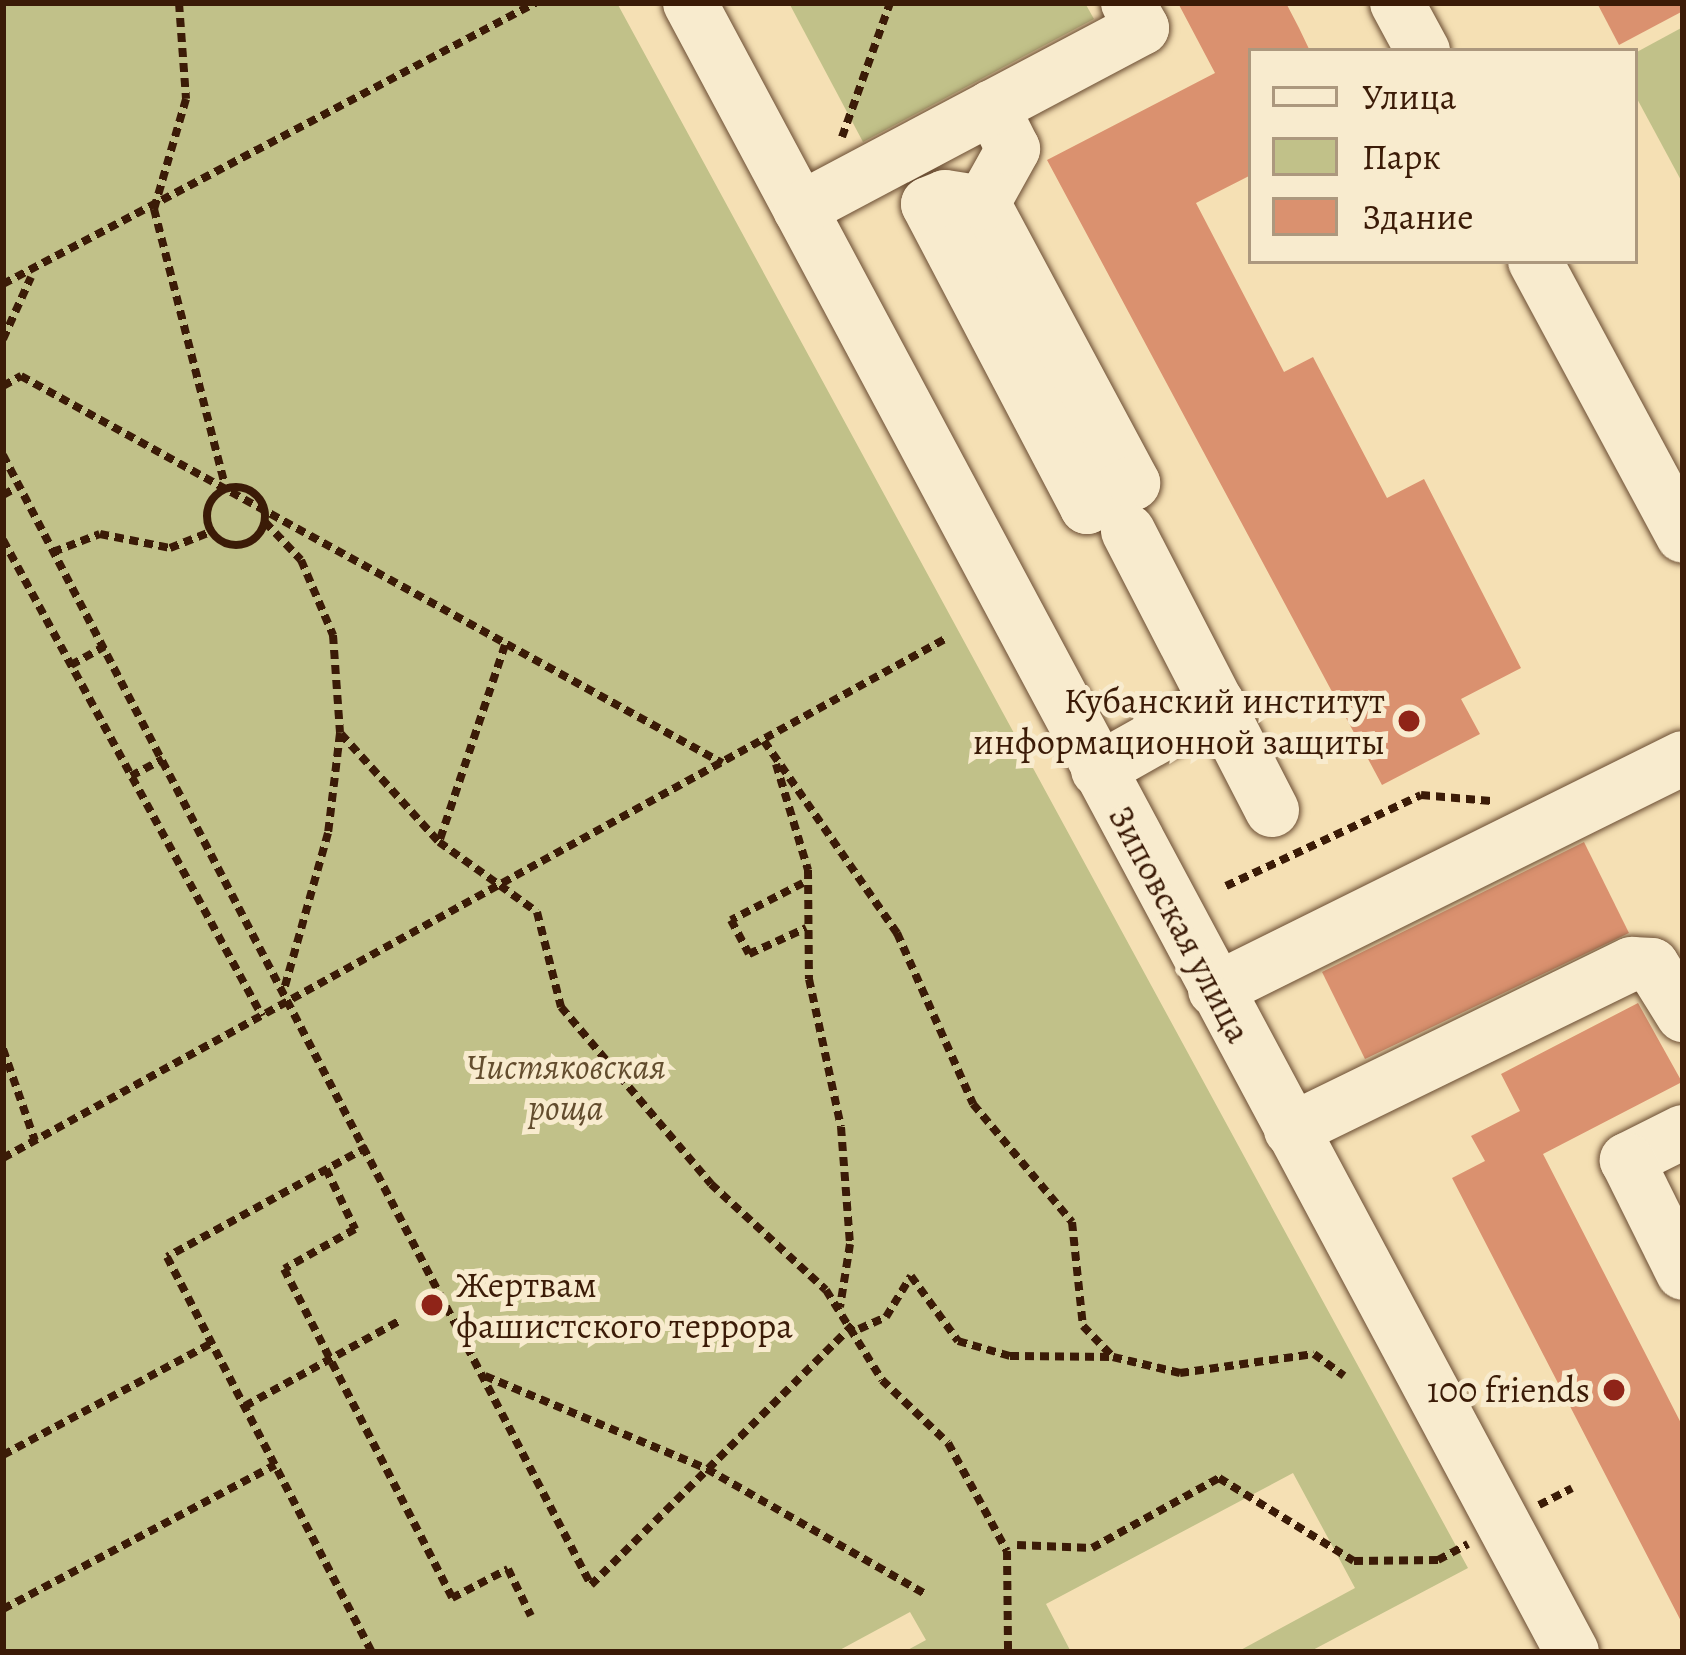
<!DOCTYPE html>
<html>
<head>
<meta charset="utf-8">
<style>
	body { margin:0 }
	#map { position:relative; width:1686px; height:1655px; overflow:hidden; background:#f5e0b4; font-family:Alegreya,serif }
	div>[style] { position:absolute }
	.green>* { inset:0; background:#c1c189 }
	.building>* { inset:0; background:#da916f }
	.path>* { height:8px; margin-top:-4px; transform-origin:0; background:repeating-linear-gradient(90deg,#3b1b07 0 9px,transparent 0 15px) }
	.path>.ring { margin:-4px; padding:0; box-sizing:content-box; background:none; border:8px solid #3b1b07; border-radius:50% }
	.roads { filter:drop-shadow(0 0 3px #6a4c32) drop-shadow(0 0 3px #6a4c32) }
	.minor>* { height:54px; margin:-27px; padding:0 27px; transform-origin:27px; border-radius:27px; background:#f8ebce }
	.dots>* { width:33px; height:33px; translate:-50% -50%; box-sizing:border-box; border:6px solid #f8ebce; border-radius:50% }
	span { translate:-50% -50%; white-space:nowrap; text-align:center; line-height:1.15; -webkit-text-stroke:10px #f8ebce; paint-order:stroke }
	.poi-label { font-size:36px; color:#3b1b07 }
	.right { translate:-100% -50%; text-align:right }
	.left { translate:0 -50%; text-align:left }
	.street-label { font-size:36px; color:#3b1b07 }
	.park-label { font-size:36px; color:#634d2e; font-style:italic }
	.frame { position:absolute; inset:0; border:6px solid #3b1b07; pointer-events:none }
	.legend { position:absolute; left:1248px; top:48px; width:390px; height:216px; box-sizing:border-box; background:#f8ebce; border:3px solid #ac987e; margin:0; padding:15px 21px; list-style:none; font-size:36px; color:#3b1b07 }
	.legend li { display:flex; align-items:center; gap:24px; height:60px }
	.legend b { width:60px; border:3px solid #ac987e }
</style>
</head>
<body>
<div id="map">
	<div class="green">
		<div style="clip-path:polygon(3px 3px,617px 3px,1468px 1568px,1309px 1652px,1237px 1652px,1355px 1588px,1293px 1473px,1046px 1604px,1071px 1652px,904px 1652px,926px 1640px,910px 1612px,836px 1652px,3px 1652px)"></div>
		<div style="clip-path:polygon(789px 3px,1085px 3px,1094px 19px,863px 142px)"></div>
		<div style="clip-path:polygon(1683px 27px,1683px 184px,1635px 95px,1635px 53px)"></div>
	</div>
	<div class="building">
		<div style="clip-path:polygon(1178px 3px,1286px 3px,1299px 28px,1310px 51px,1251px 51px,1251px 175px,1196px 203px,1284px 372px,1313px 357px,1387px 498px,1424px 479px,1521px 668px,1461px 699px,1480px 734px,1382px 785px,1047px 160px,1215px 73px)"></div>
		<div style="clip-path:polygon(1597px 3px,1683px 3px,1683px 11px,1619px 45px)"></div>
		<div style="clip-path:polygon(1584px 842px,1629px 933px,1365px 1059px,1322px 972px)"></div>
		<div style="clip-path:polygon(1638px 1003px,1682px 1082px,1543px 1154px,1683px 1427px,1683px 1625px,1452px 1178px,1485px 1161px,1471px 1136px,1520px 1111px,1501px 1074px)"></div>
	</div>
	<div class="path">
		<div style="left:179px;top:3px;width:96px;rotate:85.8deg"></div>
		<div style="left:186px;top:99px;width:115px;rotate:106.2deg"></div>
		<div style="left:154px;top:209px;width:286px;rotate:75.6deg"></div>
		<div style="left:842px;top:137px;width:142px;rotate:-70.3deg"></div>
		<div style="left:3px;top:284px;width:602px;rotate:-27.84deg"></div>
		<div style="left:3px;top:339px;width:68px;rotate:-65.7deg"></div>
		<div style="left:3px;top:386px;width:21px;rotate:-29deg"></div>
		<div style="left:21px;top:376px;width:801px;rotate:28.9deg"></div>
		<div style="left:3px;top:455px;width:1274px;rotate:62.51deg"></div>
		<div style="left:591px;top:1585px;width:371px;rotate:-44.8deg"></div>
		<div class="ring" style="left:207px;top:487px;width:50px;height:50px"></div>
		<div style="left:3px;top:495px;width:18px;rotate:-29deg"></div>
		<div style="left:265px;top:522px;width:52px;rotate:46.5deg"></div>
		<div style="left:301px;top:560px;width:82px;rotate:66.9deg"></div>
		<div style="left:333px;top:635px;width:98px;rotate:85.9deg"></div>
		<div style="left:340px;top:733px;width:101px;rotate:96.8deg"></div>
		<div style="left:328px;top:833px;width:163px;rotate:105.7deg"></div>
		<div style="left:3px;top:540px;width:542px;rotate:61.45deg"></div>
		<div style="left:53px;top:552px;width:50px;rotate:-21deg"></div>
		<div style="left:100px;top:534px;width:71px;rotate:11.3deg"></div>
		<div style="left:170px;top:548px;width:48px;rotate:-21.8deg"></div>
		<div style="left:505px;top:645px;width:208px;rotate:108.5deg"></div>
		<div style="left:439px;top:842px;width:120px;rotate:35.5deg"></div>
		<div style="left:537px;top:912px;width:98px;rotate:75.8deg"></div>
		<div style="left:561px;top:1007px;width:232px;rotate:49.7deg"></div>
		<div style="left:711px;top:1184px;width:156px;rotate:42.7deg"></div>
		<div style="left:826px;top:1290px;width:106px;rotate:58.1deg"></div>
		<div style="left:882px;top:1380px;width:91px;rotate:43.7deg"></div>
		<div style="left:948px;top:1443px;width:123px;rotate:61.4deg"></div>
		<div style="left:1007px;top:1551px;width:101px;rotate:89.4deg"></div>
		<div style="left:71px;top:665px;width:38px;rotate:-29deg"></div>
		<div style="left:341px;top:734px;width:146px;rotate:47.8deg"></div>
		<div style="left:764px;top:741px;width:234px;rotate:55.3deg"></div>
		<div style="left:897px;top:933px;width:187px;rotate:66deg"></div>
		<div style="left:973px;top:1104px;width:154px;rotate:50deg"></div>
		<div style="left:1072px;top:1222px;width:105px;rotate:84deg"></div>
		<div style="left:1083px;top:1326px;width:43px;rotate:45.9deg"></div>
		<div style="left:1113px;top:1357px;width:69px;rotate:13.4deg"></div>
		<div style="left:1180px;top:1373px;width:135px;rotate:-8.1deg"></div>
		<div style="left:1314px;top:1354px;width:37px;rotate:36deg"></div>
		<div style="left:776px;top:764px;width:111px;rotate:73.2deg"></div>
		<div style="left:808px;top:870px;width:109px;rotate:89.5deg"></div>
		<div style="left:809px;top:979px;width:151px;rotate:77.8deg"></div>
		<div style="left:841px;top:1127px;width:117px;rotate:85.6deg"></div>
		<div style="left:850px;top:1244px;width:64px;rotate:99deg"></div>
		<div style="left:131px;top:776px;width:36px;rotate:-28deg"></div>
		<div style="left:803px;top:883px;width:81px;rotate:152.8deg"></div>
		<div style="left:731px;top:920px;width:38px;rotate:62deg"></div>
		<div style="left:749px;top:954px;width:63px;rotate:-24.5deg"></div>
		<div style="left:1226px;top:886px;width:215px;rotate:-25deg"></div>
		<div style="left:1421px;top:795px;width:70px;rotate:4.9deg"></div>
		<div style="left:3px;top:1049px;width:97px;rotate:70.8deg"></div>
		<div style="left:367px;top:1147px;width:228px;rotate:151.2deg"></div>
		<div style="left:167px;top:1257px;width:445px;rotate:62.6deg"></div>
		<div style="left:3px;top:1158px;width:1078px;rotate:-28.85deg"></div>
		<div style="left:326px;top:1169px;width:67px;rotate:64.2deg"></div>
		<div style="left:355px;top:1229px;width:81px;rotate:150.6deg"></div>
		<div style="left:284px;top:1269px;width:369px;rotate:62.9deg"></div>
		<div style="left:452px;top:1598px;width:63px;rotate:-27.4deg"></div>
		<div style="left:508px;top:1569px;width:52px;rotate:63.9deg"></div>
		<div style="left:859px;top:1329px;width:30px;rotate:-24deg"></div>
		<div style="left:886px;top:1317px;width:48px;rotate:-58.6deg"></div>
		<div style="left:911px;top:1276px;width:80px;rotate:54.1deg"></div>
		<div style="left:958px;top:1341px;width:54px;rotate:16.1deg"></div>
		<div style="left:1010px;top:1356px;width:103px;rotate:0.6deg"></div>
		<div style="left:485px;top:1376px;width:241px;rotate:22.7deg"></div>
		<div style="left:707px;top:1469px;width:251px;rotate:29.8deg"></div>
		<div style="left:245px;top:1406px;width:176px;rotate:-28.9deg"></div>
		<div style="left:3px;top:1455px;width:237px;rotate:-28.2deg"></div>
		<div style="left:1539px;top:1505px;width:37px;rotate:-27deg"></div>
		<div style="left:1017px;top:1545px;width:75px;rotate:2.3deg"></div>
		<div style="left:1092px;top:1548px;width:145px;rotate:-28.9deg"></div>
		<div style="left:1219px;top:1478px;width:158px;rotate:31.6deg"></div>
		<div style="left:1354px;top:1561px;width:84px;rotate:-0.7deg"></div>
		<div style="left:1438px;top:1560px;width:34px;rotate:-28deg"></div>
		<div style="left:3px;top:1609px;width:308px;rotate:-27.9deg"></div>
	</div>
	<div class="roads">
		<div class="minor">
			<div style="left:690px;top:3px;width:1870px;rotate:61.86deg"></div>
			<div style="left:1397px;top:3px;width:55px;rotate:61.6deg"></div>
			<div style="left:945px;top:197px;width:38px;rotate:9deg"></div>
			<div style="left:983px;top:203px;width:318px;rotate:61.8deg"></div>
			<div style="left:1133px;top:483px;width:52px;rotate:152.4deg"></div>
			<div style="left:1087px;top:507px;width:342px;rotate:-117.7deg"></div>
			<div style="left:928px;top:204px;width:18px;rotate:-22deg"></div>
			<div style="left:983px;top:203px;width:62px;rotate:-60.9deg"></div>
			<div style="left:1013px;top:149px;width:47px;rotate:-116.6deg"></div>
			<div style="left:800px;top:209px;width:387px;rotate:-27.9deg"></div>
			<div style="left:1142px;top:28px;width:29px;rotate:-119deg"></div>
			<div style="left:1535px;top:261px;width:312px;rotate:61.7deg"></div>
			<div style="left:1128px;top:531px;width:314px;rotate:62.7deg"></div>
			<div style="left:1098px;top:770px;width:137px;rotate:-29.4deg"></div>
			<div style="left:1215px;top:990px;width:522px;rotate:-26.37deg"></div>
			<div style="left:1291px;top:1130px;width:379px;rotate:-26deg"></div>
			<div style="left:1632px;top:964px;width:20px;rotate:3deg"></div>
			<div style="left:1652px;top:965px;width:59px;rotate:58.2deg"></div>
			<div style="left:1683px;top:1132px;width:63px;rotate:153.4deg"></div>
			<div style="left:1627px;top:1160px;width:126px;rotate:63.6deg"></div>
		</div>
	</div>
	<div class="dots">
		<div style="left:1409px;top:721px;background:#8f2418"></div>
		<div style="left:432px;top:1305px;background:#8f2418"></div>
		<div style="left:1614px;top:1390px;background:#8f2418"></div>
	</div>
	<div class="poi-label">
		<span class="right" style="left:1385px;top:721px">Кубанский институт<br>информационной защиты</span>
		<span class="left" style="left:456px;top:1305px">Жертвам<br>фашистского террора</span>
		<span class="right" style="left:1590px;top:1390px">100 friends</span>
	</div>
	<div class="street-label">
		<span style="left:1180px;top:924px;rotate:62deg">Зиповская улица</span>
	</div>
	<div class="park-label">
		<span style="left:566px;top:1087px">Чистяковская<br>роща</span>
	</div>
	<div class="frame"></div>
	<ul class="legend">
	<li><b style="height:15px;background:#f8ebce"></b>Улица</li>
	<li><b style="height:33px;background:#c1c189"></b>Парк</li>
	<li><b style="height:33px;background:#da916f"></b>Здание</li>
	</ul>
</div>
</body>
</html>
